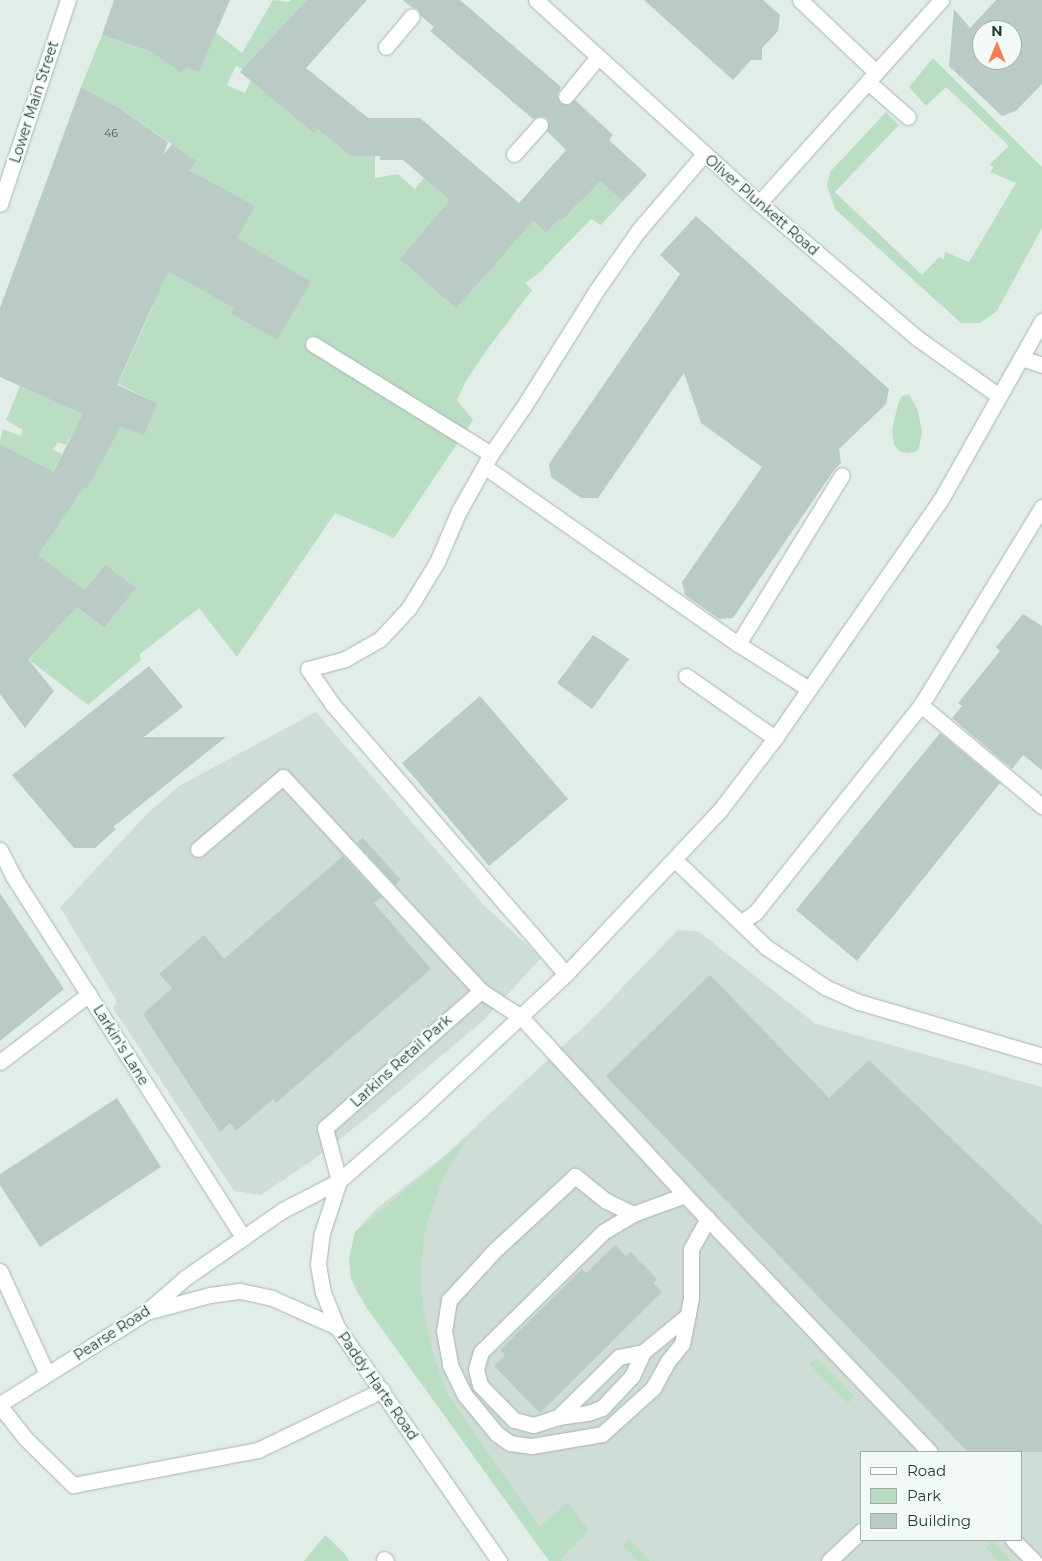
<!DOCTYPE html>
<html>
<head>
<meta charset="utf-8">
<style>
	body { margin:0 }
	#map { position:relative; width:1042px; height:1561px; overflow:hidden; background:#e2ede8; font-family:Montserrat,sans-serif }
	div>[style] { position:absolute }
	.built>* { inset:0; background:#d0ddd7 }
	.green>* { inset:0; background:#badec4 }
	.building>* { inset:0; background:#bacac4 }
	.roads { filter:drop-shadow(0 0 1px #a4b5af) drop-shadow(0 0 1px #a4b5af) }
	.service>* { height:15px; margin:-7.5px; padding:0 7.5px; transform-origin:7.5px; border-radius:7.5px; background:#fff }
	.minor>* { height:15px; margin:-7.5px; padding:0 7.5px; transform-origin:7.5px; border-radius:7.5px; background:#fff }
	.tertiary>* { height:15px; margin:-7.5px; padding:0 7.5px; transform-origin:7.5px; border-radius:7.5px; background:#fff }
	.secondary>* { height:15px; margin:-7.5px; padding:0 7.5px; transform-origin:7.5px; border-radius:7.5px; background:#fff }
	span { translate:-50% -50%; white-space:nowrap; text-align:center; line-height:1.15; -webkit-text-stroke:4px #f3f9f6; paint-order:stroke }
	.number-label { font-size:11px; color:#47615a }
	.number-label span { -webkit-text-stroke-width:0 }
	.street-label { font-size:14px; color:#213e36 }
	.legend { position:absolute; left:860px; top:1451px; width:162px; height:90px; box-sizing:border-box; background:#f3f9f6; border:1px solid #9faea9; margin:0; padding:6px 9px; list-style:none; font-size:15px; color:#213e36 }
	.legend li { display:flex; align-items:center; gap:10px; height:25px }
	.legend b { width:25px; border:1px solid #9faea9 }
	.north { position:absolute; left:972px; top:20px; width:50px; height:50px; box-sizing:border-box; background:#f3f9f6; border:1px solid #9faea9; border-radius:50%; rotate:0deg; font-size:14px; font-weight:700; line-height:20px; text-align:center; color:#213e36 }
	.north::after { content:''; display:block; margin:auto; width:18px; height:22px; background:#f67e56; clip-path:polygon(50% 0,100% 100%,50% 72%,0 100%) }
</style>
</head>
<body>
<div id="map">
	<div class="built">
		<div style="clip-path:polygon(316px 712px,484px 905px,541px 958px,484px 1020px,373px 1113px,313px 1160px,261px 1195px,234px 1191px,113px 1008px,117px 1002px,60px 907px,148px 813px,179px 786px)"></div>
		<div style="clip-path:polygon(evenodd,678px 930px,698px 931px,816px 1024px,1042px 1087px,1042px 1561px,549px 1561px,356px 1291px,351px 1278px,349px 1259px,355px 1232px,376px 1209px,444px 1156px,589px 1022px,678px 930px,861px 1452px,1021px 1452px,1021px 1540px,861px 1540px,861px 1452px)"></div>
	</div>
	<div class="green">
		<div style="clip-path:polygon(evenodd,273px 0,289px 2px,291px 0,313px 0,282px 27px,317px 129px,352px 157px,375px 156px,375px 178px,398px 174px,415px 189px,426px 175px,450px 200px,513px 244px,522px 233px,512px 225px,523px 213px,546px 233px,559px 219px,562px 221px,575px 208px,586px 195px,596px 177px,623px 201px,601px 225px,591px 219px,538px 274px,525px 283px,532px 290px,486px 351px,466px 381px,457px 400px,473px 420px,394px 538px,335px 513px,237px 657px,199px 608px,140px 654px,141px 660px,88px 705px,28px 659px,32px 573px,104px 628px,136px 588px,105px 564px,85px 590px,19px 543px,37px 464px,0 444px,0 440px,3px 429px,20px 436px,23px 430px,6px 420px,20px 386px,38px 394px,41px 389px,144px 436px,158px 403px,118px 384px,153px 306px,117px 287px,197px 161px,119px 108px,81px 87px,102px 35px,152px 52px,213px 30px,242px 53px,273px 0,236px 66px,254px 74px,245px 93px,227px 85px,236px 66px,273px 0,79px 423px,112px 441px,87px 489px,53px 471px,62px 454px,53px 450px,58px 442px,66px 445px,79px 423px)"></div>
		<div style="clip-path:polygon(933px 58px,1042px 167px,1042px 228px,997px 311px,980px 323px,961px 323px,835px 209px,827px 186px,830px 172px,886px 112px,899px 125px,835px 192px,922px 275px,939px 257px,944px 259px,945px 252px,969px 262px,1016px 183px,990px 172px,994px 167px,989px 165px,1009px 146px,946px 87px,926px 106px,909px 87px)"></div>
		<div style="clip-path:polygon(909px 394px,918px 411px,922px 432px,919px 448px,915px 452px,907px 453px,899px 451px,894px 445px,892px 430px,898px 404px,902px 396px)"></div>
		<div style="clip-path:polygon(477px 1130px,466px 1141px,445px 1174px,429px 1217px,424px 1236px,421px 1274px,423px 1308px,432px 1350px,448px 1395px,540px 1527px,568px 1502px,589px 1531px,561px 1559px,562px 1561px,549px 1561px,366px 1307px,351px 1278px,349px 1259px,355px 1232px)"></div>
		<div style="clip-path:polygon(816px 1358px,854px 1396px,848px 1403px,809px 1364px)"></div>
		<div style="clip-path:polygon(325px 1535px,345px 1554px,349px 1561px,304px 1561px)"></div>
		<div style="clip-path:polygon(629px 1539px,650px 1561px,638px 1561px,623px 1545px)"></div>
		<div style="clip-path:polygon(992px 1541px,1011px 1561px,998px 1561px,986px 1547px)"></div>
	</div>
	<div class="building">
		<div style="clip-path:polygon(114px 0,230px 0,199px 72px,186px 67px,181px 73px,152px 52px,102px 35px)"></div>
		<div style="clip-path:polygon(307px 0,367px 0,306px 68px,368px 118px,420px 118px,519px 203px,566px 150px,547px 131px,549px 123px,547px 118px,541px 116px,533px 119px,430px 31px,434px 27px,421px 16px,418px 9px,411px 7px,403px 0,460px 0,561px 87px,557px 95px,560px 103px,569px 105px,575px 100px,613px 135px,609px 140px,647px 175px,623px 201px,600px 181px,562px 221px,559px 219px,546px 233px,533px 221px,456px 308px,400px 259px,450px 200px,403px 160px,380px 160px,380px 156px,352px 157px,317px 129px,314px 133px,240px 72px)"></div>
		<div style="clip-path:polygon(644px 0,763px 0,780px 15px,778px 31px,762px 48px,762px 60px,751px 60px,733px 80px)"></div>
		<div style="clip-path:polygon(evenodd,996px 0,1042px 0,1042px 84px,1016px 111px,1002px 116px,949px 66px,954px 9px,970px 28px,996px 0,982px 30px,1012px 30px,1012px 60px,982px 60px,982px 30px)"></div>
		<div style="clip-path:polygon(81px 87px,119px 108px,168px 142px,163px 155px,172px 144px,197px 161px,190px 171px,255px 206px,237px 238px,311px 282px,277px 340px,231px 313px,234px 308px,168px 271px,117px 385px,158px 403px,144px 436px,121px 426px,87px 489px,83px 488px,38px 555px,85px 590px,105px 564px,136px 588px,104px 628px,77px 607px,28px 659px,54px 691px,25px 728px,0 694px,0 444px,53px 472px,83px 414px,0 377px,0 308px)"></div>
		<div style="clip-path:polygon(696px 216px,889px 389px,886px 404px,839px 449px,841px 463px,834px 470px,733px 618px,719px 619px,685px 595px,682px 582px,762px 467px,701px 423px,684px 373px,598px 498px,581px 498px,551px 477px,549px 464px,680px 274px,660px 255px)"></div>
		<div style="clip-path:polygon(1023px 614px,1042px 626px,1042px 770px,1023px 755px,1012px 769px,952px 718px,962px 706px,958px 703px,1000px 651px,996px 647px)"></div>
		<div style="clip-path:polygon(593px 635px,629px 659px,592px 709px,557px 683px)"></div>
		<div style="clip-path:polygon(149px 666px,183px 707px,144px 737px,226px 737px,113px 827px,116px 829px,95px 848px,74px 848px,12px 775px)"></div>
		<div style="clip-path:polygon(480px 696px,568px 799px,489px 866px,402px 763px)"></div>
		<div style="clip-path:polygon(940px 733px,1000px 783px,857px 961px,796px 910px)"></div>
		<div style="clip-path:polygon(363px 838px,401px 880px,395px 885px,357px 843px)"></div>
		<div style="clip-path:polygon(343px 856px,381px 897px,374px 903px,431px 969px,276px 1103px,273px 1099px,236px 1131px,230px 1123px,220px 1132px,143px 1014px,172px 988px,159px 974px,204px 935px,224px 959px)"></div>
		<div style="clip-path:polygon(0 893px,64px 989px,0 1041px)"></div>
		<div style="clip-path:polygon(710px 975px,829px 1098px,869px 1060px,1042px 1225px,1042px 1452px,968px 1452px,606px 1076px)"></div>
		<div style="clip-path:polygon(117px 1098px,161px 1167px,40px 1247px,0 1185px,0 1174px)"></div>
		<div style="clip-path:polygon(615px 1245px,626px 1256px,631px 1252px,657px 1279px,653px 1283px,662px 1292px,540px 1413px,494px 1366px,505px 1355px,500px 1350px,582px 1269px,586px 1273px)"></div>
	</div>
	<div class="roads">
		<div class="service">
			<div style="left:800px;top:0;width:105px;rotate:43.5deg"></div>
			<div style="left:386px;top:47px;width:40px;rotate:-50deg"></div>
			<div style="left:868px;top:82px;width:53px;rotate:41.2deg"></div>
			<div style="left:566px;top:96px;width:50px;rotate:-50.6deg"></div>
			<div style="left:514px;top:154px;width:39px;rotate:-48deg"></div>
			<div style="left:759px;top:203px;width:273px;rotate:-48.1deg"></div>
			<div style="left:313px;top:344px;width:209px;rotate:31.7deg"></div>
			<div style="left:1021px;top:358px;width:22px;rotate:18deg"></div>
			<div style="left:485px;top:467px;width:309px;rotate:35deg"></div>
			<div style="left:738px;top:644px;width:84px;rotate:32.4deg"></div>
			<div style="left:738px;top:644px;width:198px;rotate:-58.4deg"></div>
			<div style="left:686px;top:676px;width:108px;rotate:34.9deg"></div>
			<div style="left:921px;top:705px;width:158px;rotate:39.9deg"></div>
			<div style="left:198px;top:849px;width:111px;rotate:-40.3deg"></div>
			<div style="left:283px;top:777px;width:292px;rotate:47.2deg"></div>
			<div style="left:675px;top:860px;width:126px;rotate:43.7deg"></div>
			<div style="left:766px;top:947px;width:71px;rotate:34.1deg"></div>
			<div style="left:825px;top:987px;width:37px;rotate:24deg"></div>
			<div style="left:859px;top:1002px;width:191px;rotate:16.4deg"></div>
			<div style="left:741px;top:922px;width:17px;rotate:-33deg"></div>
			<div style="left:755px;top:913px;width:266px;rotate:-51.4deg"></div>
			<div style="left:921px;top:705px;width:232px;rotate:-58.6deg"></div>
			<div style="left:566px;top:974px;width:356px;rotate:-130.9deg"></div>
			<div style="left:333px;top:705px;width:44px;rotate:-124.8deg"></div>
			<div style="left:308px;top:669px;width:38px;rotate:-15deg"></div>
			<div style="left:345px;top:659px;width:40px;rotate:-29.7deg"></div>
			<div style="left:380px;top:639px;width:42px;rotate:-46.9deg"></div>
			<div style="left:409px;top:608px;width:54px;rotate:-58.7deg"></div>
			<div style="left:437px;top:562px;width:56px;rotate:-66.7deg"></div>
			<div style="left:459px;top:511px;width:65px;rotate:-60.7deg"></div>
			<div style="left:491px;top:454px;width:58px;rotate:-55.5deg"></div>
			<div style="left:524px;top:406px;width:136px;rotate:-57.9deg"></div>
			<div style="left:596px;top:291px;width:73px;rotate:-55deg"></div>
			<div style="left:638px;top:231px;width:101px;rotate:-49.4deg"></div>
			<div style="left:0;top:1062px;width:112px;rotate:-37.4deg"></div>
			<div style="left:339px;top:1181px;width:55px;rotate:-104.8deg"></div>
			<div style="left:325px;top:1128px;width:208px;rotate:-41.3deg"></div>
			<div style="left:481px;top:991px;width:48px;rotate:33deg"></div>
			<div style="left:521px;top:1017px;width:242px;rotate:47.3deg"></div>
			<div style="left:685px;top:1195px;width:355px;rotate:46.4deg"></div>
			<div style="left:633px;top:1214px;width:30px;rotate:-154deg"></div>
			<div style="left:606px;top:1201px;width:40px;rotate:-141deg"></div>
			<div style="left:575px;top:1176px;width:109px;rotate:137.2deg"></div>
			<div style="left:495px;top:1250px;width:68px;rotate:132.6deg"></div>
			<div style="left:449px;top:1300px;width:30px;rotate:99deg"></div>
			<div style="left:444px;top:1330px;width:36px;rotate:80deg"></div>
			<div style="left:450px;top:1365px;width:32px;rotate:64deg"></div>
			<div style="left:464px;top:1394px;width:52px;rotate:50.5deg"></div>
			<div style="left:497px;top:1434px;width:16px;rotate:35deg"></div>
			<div style="left:510px;top:1443px;width:22px;rotate:8deg"></div>
			<div style="left:532px;top:1446px;width:71px;rotate:-9.7deg"></div>
			<div style="left:602px;top:1434px;width:69px;rotate:-42deg"></div>
			<div style="left:653px;top:1388px;width:31px;rotate:-61deg"></div>
			<div style="left:668px;top:1361px;width:22px;rotate:-51deg"></div>
			<div style="left:682px;top:1344px;width:47px;rotate:-78.9deg"></div>
			<div style="left:691px;top:1298px;width:49px;rotate:-90deg"></div>
			<div style="left:691px;top:1249px;width:35px;rotate:-61deg"></div>
			<div style="left:0;top:1271px;width:113px;rotate:65.5deg"></div>
			<div style="left:643px;top:1352px;width:25px;rotate:168deg"></div>
			<div style="left:619px;top:1357px;width:86px;rotate:135.5deg"></div>
			<div style="left:558px;top:1417px;width:26px;rotate:162deg"></div>
			<div style="left:533px;top:1425px;width:20px;rotate:-165deg"></div>
			<div style="left:514px;top:1420px;width:49px;rotate:-134.2deg"></div>
			<div style="left:480px;top:1385px;width:16px;rotate:-104deg"></div>
			<div style="left:476px;top:1369px;width:18px;rotate:-74deg"></div>
			<div style="left:481px;top:1352px;width:171px;rotate:-44.5deg"></div>
			<div style="left:603px;top:1232px;width:35px;rotate:-31deg"></div>
			<div style="left:633px;top:1214px;width:55px;rotate:-20.1deg"></div>
			<div style="left:0;top:1406px;width:39px;rotate:52deg"></div>
			<div style="left:24px;top:1437px;width:69px;rotate:44.4deg"></div>
			<div style="left:73px;top:1485px;width:188px;rotate:-10.7deg"></div>
			<div style="left:258px;top:1450px;width:138px;rotate:-25.8deg"></div>
			<div style="left:558px;top:1417px;width:30px;rotate:-8deg"></div>
			<div style="left:588px;top:1413px;width:15px;rotate:-20deg"></div>
			<div style="left:602px;top:1408px;width:44px;rotate:-46.8deg"></div>
			<div style="left:632px;top:1376px;width:26px;rotate:-65deg"></div>
			<div style="left:643px;top:1352px;width:58px;rotate:-39.4deg"></div>
			<div style="left:1013px;top:1540px;width:30px;rotate:45deg"></div>
			<div style="left:384px;top:1559px;width:3px;rotate:45deg"></div>
			<div style="left:829px;top:1561px;width:44px;rotate:-43.2deg"></div>
		</div>
		<div class="minor">
			<div style="left:0;top:850px;width:29px;rotate:63deg"></div>
			<div style="left:13px;top:876px;width:429px;rotate:57.5deg"></div>
		</div>
		<div class="tertiary">
			<div style="left:536px;top:0;width:302px;rotate:42.3deg"></div>
			<div style="left:759px;top:203px;width:208px;rotate:40.5deg"></div>
			<div style="left:917px;top:338px;width:100px;rotate:35.3deg"></div>
			<div style="left:0;top:204px;width:215px;rotate:-71.6deg"></div>
		</div>
		<div class="secondary">
			<div style="left:150px;top:1311px;width:62px;rotate:-14.9deg"></div>
			<div style="left:210px;top:1295px;width:30px;rotate:-8deg"></div>
			<div style="left:240px;top:1291px;width:33px;rotate:12deg"></div>
			<div style="left:272px;top:1298px;width:71px;rotate:24deg"></div>
			<div style="left:337px;top:1327px;width:285px;rotate:55.3deg"></div>
			<div style="left:337px;top:1327px;width:37px;rotate:-112deg"></div>
			<div style="left:323px;top:1293px;width:29px;rotate:-100deg"></div>
			<div style="left:318px;top:1264px;width:31px;rotate:-83deg"></div>
			<div style="left:322px;top:1233px;width:55px;rotate:-71.9deg"></div>
			<div style="left:0;top:1404px;width:173px;rotate:-32.2deg"></div>
			<div style="left:146px;top:1312px;width:52px;rotate:-41.1deg"></div>
			<div style="left:185px;top:1278px;width:119px;rotate:-34.8deg"></div>
			<div style="left:283px;top:1210px;width:63px;rotate:-27.4deg"></div>
			<div style="left:339px;top:1181px;width:108px;rotate:-41.2deg"></div>
			<div style="left:420px;top:1110px;width:200px;rotate:-43deg"></div>
			<div style="left:566px;top:974px;width:225px;rotate:-46.8deg"></div>
			<div style="left:720px;top:810px;width:91px;rotate:-52.6deg"></div>
			<div style="left:775px;top:738px;width:289px;rotate:-55.2deg"></div>
			<div style="left:940px;top:501px;width:207px;rotate:-60.5deg"></div>
		</div>
	</div>
	<div class="number-label">
		<span style="left:111px;top:133px">46</span>
	</div>
	<div class="street-label">
		<span style="left:34px;top:102px;rotate:-72deg">Lower Main Street</span>
		<span style="left:762px;top:205px;rotate:41deg">Oliver Plunkett Road</span>
		<span style="left:121px;top:1045px;rotate:58deg">Larkin's Lane</span>
		<span style="left:401px;top:1061px;rotate:-42deg">Larkins Retail Park</span>
		<span style="left:112px;top:1333px;rotate:-33deg">Pearse Road</span>
		<span style="left:378px;top:1386px;rotate:55deg">Paddy Harte Road</span>
	</div>
	<ul class="legend">
	<li><b style="height:6px;background:#fff"></b>Road</li>
	<li><b style="height:14px;background:#badec4"></b>Park</li>
	<li><b style="height:14px;background:#bacac4"></b>Building</li>
	</ul>
	<div class="north">N</div>
</div>
</body>
</html>
